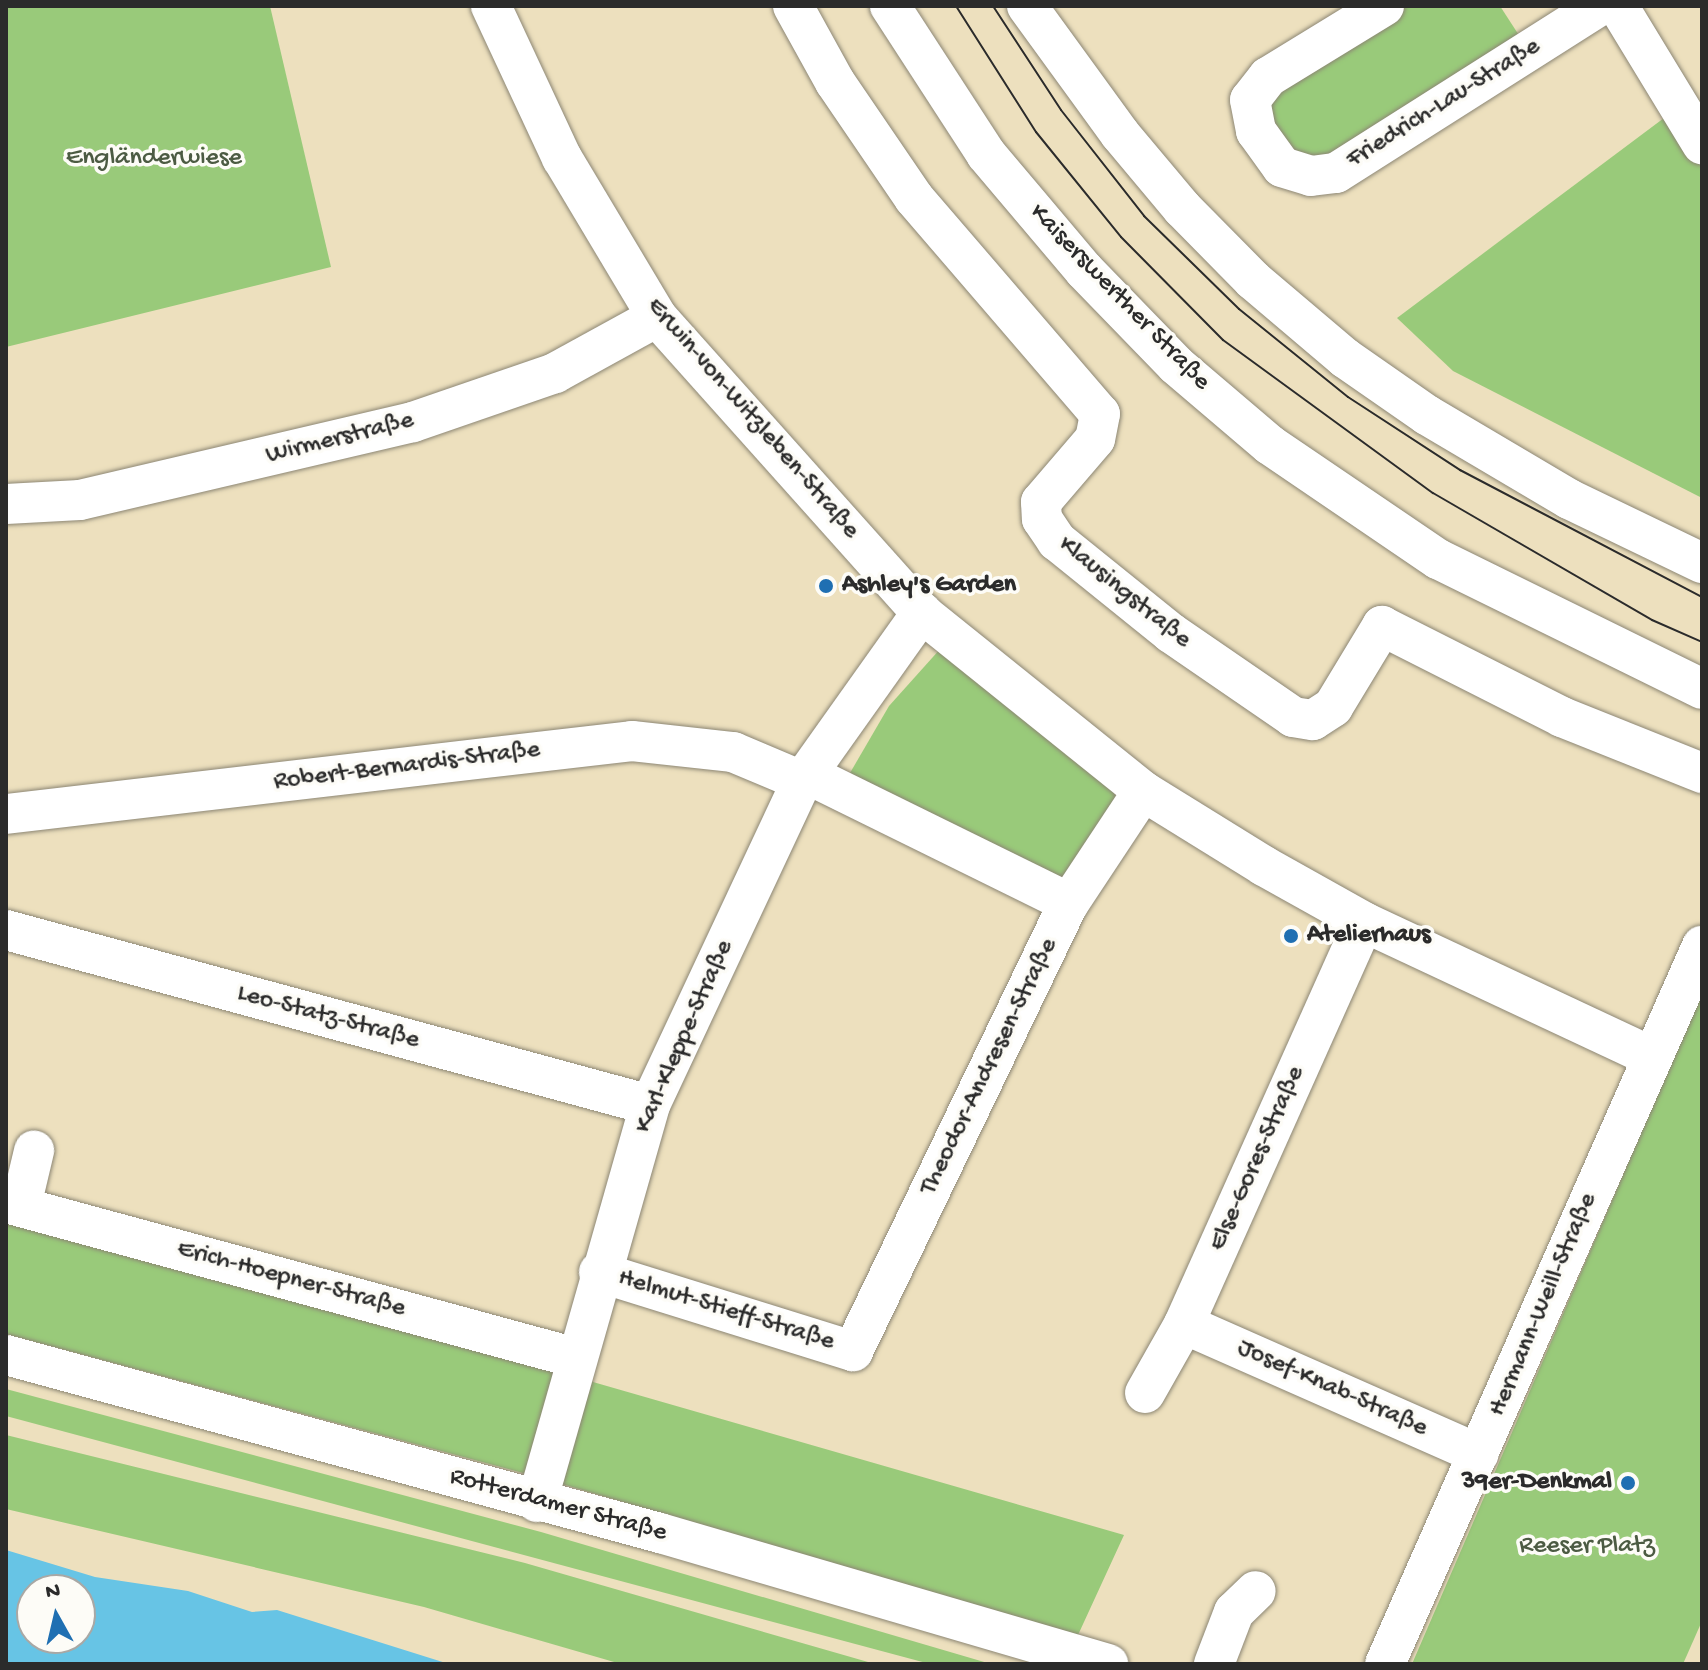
<!DOCTYPE html>
<html>
<head>
<meta charset="utf-8">
<style>
	body { margin:0 }
	#map { position:relative; width:1708px; height:1670px; overflow:hidden; background:#ede0be; font-family:"Gochi Hand",sans-serif }
	div>[style] { position:absolute }
	.green>* { inset:0; background:#99ca7a }
	.water>* { inset:0; background:#67c4e5 }
	.roads { filter:drop-shadow(0 0 2px #8c8674) drop-shadow(0 0 2px #8c8674) }
	.minor>* { height:40px; margin:-20px; padding:0 20px; transform-origin:20px; border-radius:20px; background:#fff }
	.tram>* { height:2px; margin:-1px; padding:0 1px; transform-origin:1px; border-radius:1px; background:#2b2b2b }
	.dots>* { width:22px; height:22px; translate:-50% -50%; box-sizing:border-box; border:4px solid #fdfcf7; border-radius:50% }
	span { translate:-50% -50%; white-space:nowrap; text-align:center; line-height:1.15; -webkit-text-stroke:7px #fdfcf7; paint-order:stroke }
	.street-label { font-size:26px; color:#2b2b2b }
	.park-label { font-size:26px; color:#4c5b43 }
	.poi-label { font-size:26px; color:#2b2b2b; font-weight:700 }
	.left { translate:0 -50%; text-align:left }
	.right { translate:-100% -50%; text-align:right }
	.frame { position:absolute; inset:0; border:8px solid #2b2b2b; pointer-events:none }
	.north { position:absolute; left:16px; top:1574px; width:80px; height:80px; box-sizing:border-box; background:#fdfcf7; border:2px solid #a9a8a5; border-radius:50%; rotate:352deg; font-size:22px; font-weight:700; line-height:32px; text-align:center; color:#2b2b2b }
	.north::after { content:''; display:block; margin:auto; width:28px; height:36px; background:#1f6fb2; clip-path:polygon(50% 0,100% 100%,50% 72%,0 100%) }
</style>
</head>
<body>
<div id="map">
	<div class="green">
		<div style="clip-path:polygon(6px 6px,270px 6px,331px 267px,6px 347px)"></div>
		<div style="clip-path:polygon(1403px 6px,1500px 6px,1524px 43px,1335px 166px,1278px 145px,1269px 93px)"></div>
		<div style="clip-path:polygon(1672px 112px,1702px 161px,1702px 498px,1453px 371px,1397px 318px)"></div>
		<div style="clip-path:polygon(941px 648px,1109px 780px,1119px 805px,1065px 894px,843px 785px,889px 706px)"></div>
		<div style="clip-path:polygon(1702px 992px,1702px 1621px,1683px 1664px,1412px 1664px)"></div>
		<div style="clip-path:polygon(6px 1212px,557px 1358px,593px 1382px,1124px 1535px,1078px 1635px,538px 1477px,6px 1334px)"></div>
		<div style="clip-path:polygon(6px 1389px,541px 1532px,991px 1664px,930px 1664px,6px 1416px)"></div>
		<div style="clip-path:polygon(6px 1435px,525px 1563px,875px 1664px,621px 1664px,424px 1607px,6px 1509px)"></div>
	</div>
	<div class="water">
		<div style="clip-path:polygon(evenodd,6px 1550px,95px 1577px,188px 1591px,252px 1612px,277px 1610px,449px 1664px,6px 1664px,6px 1550px,32px 1590px,80px 1590px,80px 1638px,32px 1638px,32px 1590px)"></div>
	</div>
	<div class="roads">
		<div class="minor">
			<div style="left:491px;top:6px;width:168px;rotate:65deg"></div>
			<div style="left:562px;top:158px;width:185px;rotate:59.1deg"></div>
			<div style="left:657px;top:317px;width:399px;rotate:48.2deg"></div>
			<div style="left:923px;top:614px;width:282px;rotate:38.8deg"></div>
			<div style="left:1143px;top:791px;width:142px;rotate:31.8deg"></div>
			<div style="left:1264px;top:866px;width:115px;rotate:29.2deg"></div>
			<div style="left:1364px;top:922px;width:318px;rotate:25.1deg"></div>
			<div style="left:793px;top:6px;width:87px;rotate:61.1deg"></div>
			<div style="left:835px;top:82px;width:140px;rotate:55.7deg"></div>
			<div style="left:914px;top:198px;width:285px;rotate:49.3deg"></div>
			<div style="left:1100px;top:414px;width:25px;rotate:101deg"></div>
			<div style="left:1095px;top:439px;width:83px;rotate:130.6deg"></div>
			<div style="left:1041px;top:502px;width:17px;rotate:87deg"></div>
			<div style="left:1042px;top:519px;width:27px;rotate:56deg"></div>
			<div style="left:1057px;top:541px;width:146px;rotate:38.9deg"></div>
			<div style="left:1171px;top:633px;width:148px;rotate:34.5deg"></div>
			<div style="left:1293px;top:717px;width:20px;rotate:9deg"></div>
			<div style="left:1313px;top:720px;width:24px;rotate:-33deg"></div>
			<div style="left:1333px;top:707px;width:95px;rotate:-58.8deg"></div>
			<div style="left:1382px;top:626px;width:202px;rotate:26.8deg"></div>
			<div style="left:1562px;top:717px;width:151px;rotate:21.8deg"></div>
			<div style="left:890px;top:6px;width:176px;rotate:57deg"></div>
			<div style="left:986px;top:154px;width:152px;rotate:49.8deg"></div>
			<div style="left:1084px;top:270px;width:132px;rotate:45.9deg"></div>
			<div style="left:1176px;top:365px;width:123px;rotate:40.4deg"></div>
			<div style="left:1270px;top:445px;width:203px;rotate:34.2deg"></div>
			<div style="left:1438px;top:559px;width:294px;rotate:26.2deg"></div>
			<div style="left:1027px;top:6px;width:158px;rotate:54deg"></div>
			<div style="left:1120px;top:134px;width:97px;rotate:50deg"></div>
			<div style="left:1182px;top:208px;width:101px;rotate:45.4deg"></div>
			<div style="left:1253px;top:280px;width:121px;rotate:40.3deg"></div>
			<div style="left:1345px;top:358px;width:100px;rotate:34.8deg"></div>
			<div style="left:1427px;top:415px;width:165px;rotate:30.6deg"></div>
			<div style="left:1569px;top:499px;width:148px;rotate:25.7deg"></div>
			<div style="left:1384px;top:6px;width:136px;rotate:148.5deg"></div>
			<div style="left:1268px;top:77px;width:29px;rotate:128deg"></div>
			<div style="left:1250px;top:100px;width:32px;rotate:79deg"></div>
			<div style="left:1256px;top:131px;width:44px;rotate:54.2deg"></div>
			<div style="left:1282px;top:167px;width:30px;rotate:17deg"></div>
			<div style="left:1311px;top:176px;width:25px;rotate:-7deg"></div>
			<div style="left:1336px;top:173px;width:312px;rotate:-32.4deg"></div>
			<div style="left:1618px;top:6px;width:162px;rotate:58.7deg"></div>
			<div style="left:6px;top:504px;width:74px;rotate:-3.1deg"></div>
			<div style="left:80px;top:500px;width:342px;rotate:-13.2deg"></div>
			<div style="left:413px;top:422px;width:150px;rotate:-19deg"></div>
			<div style="left:555px;top:373px;width:116px;rotate:-28.8deg"></div>
			<div style="left:807px;top:774px;width:292px;rotate:26.2deg"></div>
			<div style="left:6px;top:814px;width:630px;rotate:-6.65deg"></div>
			<div style="left:632px;top:741px;width:102px;rotate:6.2deg"></div>
			<div style="left:733px;top:752px;width:75px;rotate:22.8deg"></div>
			<div style="left:6px;top:930px;width:667px;rotate:15.2deg"></div>
			<div style="left:6px;top:1203px;width:591px;rotate:15.21deg"></div>
			<div style="left:21px;top:1206px;width:57px;rotate:-76.7deg"></div>
			<div style="left:599px;top:1272px;width:266px;rotate:17.3deg"></div>
			<div style="left:853px;top:1351px;width:497px;rotate:-64.3deg"></div>
			<div style="left:1069px;top:903px;width:134px;rotate:-56.5deg"></div>
			<div style="left:1184px;top:1324px;width:322px;rotate:23.8deg"></div>
			<div style="left:6px;top:1355px;width:678px;rotate:15.23deg"></div>
			<div style="left:660px;top:1533px;width:467px;rotate:16.3deg"></div>
			<div style="left:1145px;top:1393px;width:79px;rotate:-60.5deg"></div>
			<div style="left:1184px;top:1324px;width:440px;rotate:-65.9deg"></div>
			<div style="left:537px;top:1502px;width:413px;rotate:-74.1deg"></div>
			<div style="left:650px;top:1105px;width:358px;rotate:-64.9deg"></div>
			<div style="left:802px;top:781px;width:207px;rotate:-54.6deg"></div>
			<div style="left:1214px;top:1664px;width:56px;rotate:-69deg"></div>
			<div style="left:1234px;top:1612px;width:30px;rotate:-44deg"></div>
			<div style="left:1385px;top:1664px;width:785px;rotate:-66.18deg"></div>
		</div>
	</div>
	<div class="tram">
		<div style="left:956px;top:6px;width:149px;rotate:57.6deg"></div>
		<div style="left:1036px;top:132px;width:135px;rotate:51deg"></div>
		<div style="left:1121px;top:237px;width:145px;rotate:45.3deg"></div>
		<div style="left:1223px;top:340px;width:260px;rotate:36.1deg"></div>
		<div style="left:1433px;top:493px;width:253px;rotate:30.1deg"></div>
		<div style="left:1652px;top:620px;width:55px;rotate:23.7deg"></div>
		<div style="left:993px;top:6px;width:124px;rotate:56.8deg"></div>
		<div style="left:1061px;top:110px;width:135px;rotate:51.9deg"></div>
		<div style="left:1144px;top:216px;width:133px;rotate:44.4deg"></div>
		<div style="left:1239px;top:309px;width:140px;rotate:38.9deg"></div>
		<div style="left:1348px;top:397px;width:134px;rotate:33.1deg"></div>
		<div style="left:1460px;top:470px;width:273px;rotate:27.7deg"></div>
	</div>
	<div class="dots">
		<div style="left:826px;top:586px;background:#1f6fb2"></div>
		<div style="left:1291px;top:936px;background:#1f6fb2"></div>
		<div style="left:1628px;top:1483px;background:#1f6fb2"></div>
	</div>
	<div class="street-label">
		<span style="left:1444px;top:104px;rotate:-32deg">Friedrich-Lau-Straße</span>
		<span style="left:1119px;top:298px;rotate:46deg">Kaiserswerther Straße</span>
		<span style="left:752px;top:419px;rotate:49deg">Erwin-von-Witzleben-Straße</span>
		<span style="left:340px;top:439px;rotate:-14deg">Wirmerstraße</span>
		<span style="left:1124px;top:593px;rotate:39deg">Klausingstraße</span>
		<span style="left:407px;top:767px;rotate:-7deg">Robert-Bernardis-Straße</span>
		<span style="left:328px;top:1018px;rotate:15deg">Leo-Statz-Straße</span>
		<span style="left:685px;top:1037px;rotate:-66deg">Karl-Kleppe-Straße</span>
		<span style="left:990px;top:1067px;rotate:-64deg">Theodor-Andresen-Straße</span>
		<span style="left:1258px;top:1159px;rotate:-66deg">Else-Gores-Straße</span>
		<span style="left:291px;top:1280px;rotate:15deg">Erich-Hoepner-Straße</span>
		<span style="left:1544px;top:1305px;rotate:-67deg">Hermann-Weill-Straße</span>
		<span style="left:726px;top:1311px;rotate:17deg">Helmut-Stieff-Straße</span>
		<span style="left:1332px;top:1389px;rotate:24deg">Josef-Knab-Straße</span>
		<span style="left:558px;top:1506px;rotate:15deg">Rotterdamer Straße</span>
	</div>
	<div class="park-label">
		<span style="left:154px;top:159px">Engländerwiese</span>
		<span style="left:1587px;top:1547px">Reeser Platz</span>
	</div>
	<div class="poi-label">
		<span class="left" style="left:842px;top:586px">Ashley's Garden</span>
		<span class="left" style="left:1307px;top:936px">Atelierhaus</span>
		<span class="right" style="left:1612px;top:1483px">39er-Denkmal</span>
	</div>
	<div class="frame"></div>
	<div class="north">N</div>
</div>
</body>
</html>
